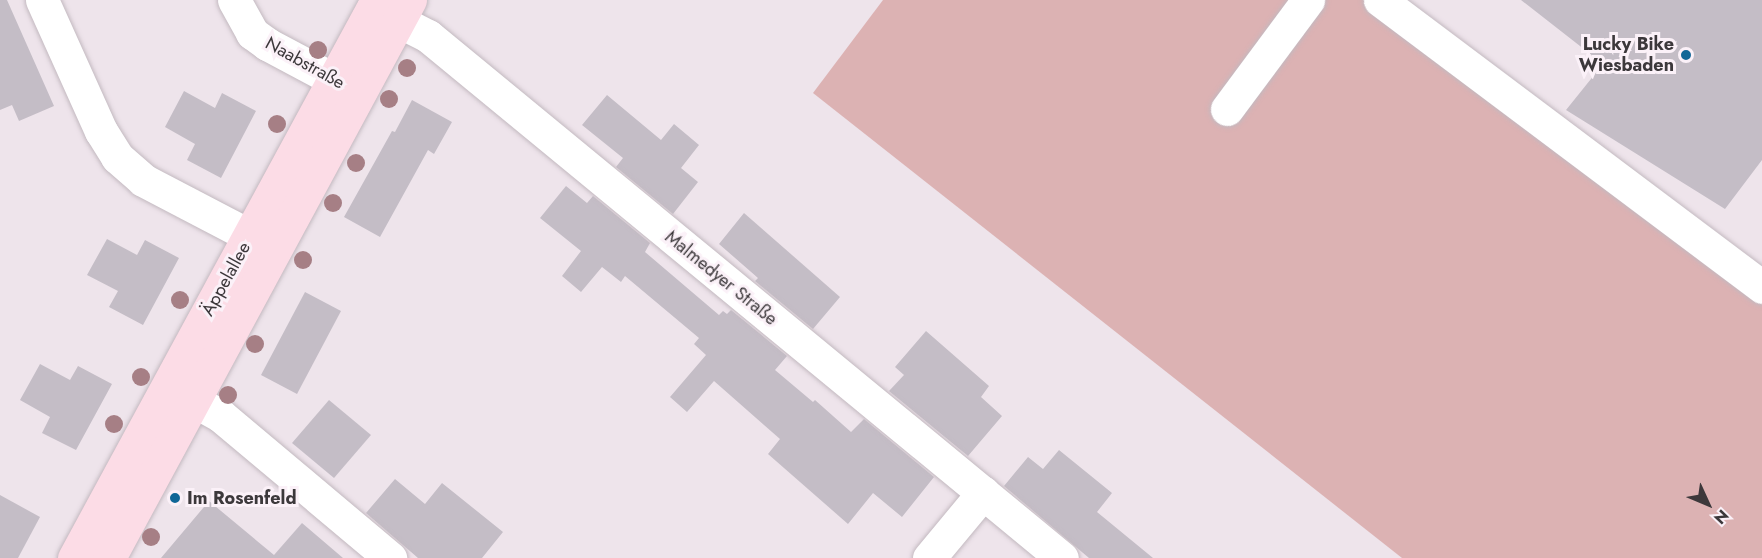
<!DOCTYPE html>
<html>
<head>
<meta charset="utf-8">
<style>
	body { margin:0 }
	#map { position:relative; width:1762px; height:558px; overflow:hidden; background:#eee4eb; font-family:Jost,sans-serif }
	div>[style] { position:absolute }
	.green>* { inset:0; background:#dcb2b3 }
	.building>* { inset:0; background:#c4bdc6 }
	.roads { filter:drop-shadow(0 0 2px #c3b9c0) drop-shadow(0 0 2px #c3b9c0) }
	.minor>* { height:33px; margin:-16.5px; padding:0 16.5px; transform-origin:16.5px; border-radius:16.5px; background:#fff }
	.major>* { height:33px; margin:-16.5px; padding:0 16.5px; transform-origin:16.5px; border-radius:16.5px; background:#fcdce6 }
	.trees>* { width:18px; height:18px; margin:-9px; border-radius:50%; background:#a67f85 }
	.dots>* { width:16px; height:16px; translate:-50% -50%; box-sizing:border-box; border:3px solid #fbf1f8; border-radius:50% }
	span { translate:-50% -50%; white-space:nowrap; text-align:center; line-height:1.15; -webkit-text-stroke:6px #fbf1f8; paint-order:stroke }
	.poi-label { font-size:18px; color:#3c383b; font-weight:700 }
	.right { translate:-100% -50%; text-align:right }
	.left { translate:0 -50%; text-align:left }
	.street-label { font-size:18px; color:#3c383b }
	.north { position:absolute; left:1678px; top:474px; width:60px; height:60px; -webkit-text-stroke:4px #fbf1f8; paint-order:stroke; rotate:134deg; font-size:16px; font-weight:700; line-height:24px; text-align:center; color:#3c383b }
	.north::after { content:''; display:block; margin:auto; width:21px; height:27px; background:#3c383b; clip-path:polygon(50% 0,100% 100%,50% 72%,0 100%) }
</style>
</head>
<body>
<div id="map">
	<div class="green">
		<div style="clip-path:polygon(883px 0,1385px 0,1762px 283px,1762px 558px,1402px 558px,813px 93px)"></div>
	</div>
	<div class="building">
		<div style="clip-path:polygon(0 0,7px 0,54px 106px,19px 121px,12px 105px,0 110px)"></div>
		<div style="clip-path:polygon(1521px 0,1762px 0,1762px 160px,1725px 209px,1566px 110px,1603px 64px)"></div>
		<div style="clip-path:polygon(184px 91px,215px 108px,222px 93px,256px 111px,221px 178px,187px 160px,195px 144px,165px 127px)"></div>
		<div style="clip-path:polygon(607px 95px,661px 140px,674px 124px,699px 145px,681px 168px,698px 182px,673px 214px,616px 167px,623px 158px,582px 125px)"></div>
		<div style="clip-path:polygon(412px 100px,452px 122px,434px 154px,428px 150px,380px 237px,344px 217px,392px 131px,395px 132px)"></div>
		<div style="clip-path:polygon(566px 186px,587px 203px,593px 196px,650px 243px,645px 252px,719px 315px,723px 311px,727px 314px,731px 310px,787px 356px,775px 370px,813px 402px,815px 400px,851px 432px,864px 419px,934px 477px,902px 517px,873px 493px,848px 524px,768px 454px,780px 439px,714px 381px,687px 412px,670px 397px,706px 355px,694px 344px,699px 338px,625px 276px,621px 282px,602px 267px,581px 292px,562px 276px,581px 251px,540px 218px)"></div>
		<div style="clip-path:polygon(744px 213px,840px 297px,813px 329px,755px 281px,758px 278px,719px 244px)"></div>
		<div style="clip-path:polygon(107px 239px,137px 255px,145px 240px,179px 258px,143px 325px,109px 307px,118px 291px,87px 275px)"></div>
		<div style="clip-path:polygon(305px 292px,341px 311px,297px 394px,261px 375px)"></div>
		<div style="clip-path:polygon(926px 331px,989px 386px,981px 397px,1002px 416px,968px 456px,889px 391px,904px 375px,895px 367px)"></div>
		<div style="clip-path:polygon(40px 364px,70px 380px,78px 366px,112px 384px,76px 450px,42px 433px,50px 417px,20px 400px)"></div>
		<div style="clip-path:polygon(329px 400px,371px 435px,334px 478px,292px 443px)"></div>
		<div style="clip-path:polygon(1059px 450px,1112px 493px,1097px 512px,1153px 558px,1089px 558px,1004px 486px,1028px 457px,1043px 469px)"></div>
		<div style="clip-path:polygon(395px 479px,425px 504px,442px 483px,503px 532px,482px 558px,418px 558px,366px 513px)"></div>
		<div style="clip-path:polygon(0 495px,40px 517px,18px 558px,0 558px)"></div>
		<div style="clip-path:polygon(209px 501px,274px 555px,302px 523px,343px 558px,161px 558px)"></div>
	</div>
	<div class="roads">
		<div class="minor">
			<div style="left:42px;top:0;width:144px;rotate:65.8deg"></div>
			<div style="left:101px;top:131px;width:31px;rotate:58deg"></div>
			<div style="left:117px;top:157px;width:35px;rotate:41deg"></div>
			<div style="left:143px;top:180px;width:149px;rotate:27.6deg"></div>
			<div style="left:234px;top:0;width:38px;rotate:61deg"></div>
			<div style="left:252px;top:33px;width:19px;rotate:36deg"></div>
			<div style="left:267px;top:44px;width:104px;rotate:28deg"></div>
			<div style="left:1380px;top:0;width:478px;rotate:36.9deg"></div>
			<div style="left:373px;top:8px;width:62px;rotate:27deg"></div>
			<div style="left:428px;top:36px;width:821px;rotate:39.47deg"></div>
			<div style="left:1227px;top:109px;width:136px;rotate:-53.4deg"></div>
			<div style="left:169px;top:387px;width:60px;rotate:29.1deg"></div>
			<div style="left:221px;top:416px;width:221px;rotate:40deg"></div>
			<div style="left:929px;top:558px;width:85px;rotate:-50.3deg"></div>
		</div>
		<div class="major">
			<div style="left:74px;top:558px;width:635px;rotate:-61.5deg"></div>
			<div style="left:109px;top:558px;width:634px;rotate:-61.66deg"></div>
		</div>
	</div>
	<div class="trees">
		<div style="left:318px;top:50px"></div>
		<div style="left:407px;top:68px"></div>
		<div style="left:389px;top:99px"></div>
		<div style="left:277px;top:124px"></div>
		<div style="left:356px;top:163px"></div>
		<div style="left:333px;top:203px"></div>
		<div style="left:303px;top:260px"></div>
		<div style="left:180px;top:300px"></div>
		<div style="left:255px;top:344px"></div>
		<div style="left:141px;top:377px"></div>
		<div style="left:228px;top:395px"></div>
		<div style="left:114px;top:424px"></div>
		<div style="left:151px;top:537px"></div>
	</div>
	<div class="dots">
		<div style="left:1686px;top:55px;background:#106797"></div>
		<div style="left:175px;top:498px;background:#106797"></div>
	</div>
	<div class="poi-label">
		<span class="right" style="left:1674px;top:55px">Lucky Bike<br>Wiesbaden</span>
		<span class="left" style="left:187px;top:498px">Im Rosenfeld</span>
	</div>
	<div class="street-label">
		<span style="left:305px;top:63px;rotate:29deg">Naabstraße</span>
		<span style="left:721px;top:278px;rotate:39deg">Malmedyer Straße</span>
		<span style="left:226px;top:279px;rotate:-61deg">Äppelallee</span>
	</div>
	<div class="north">N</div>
</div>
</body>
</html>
